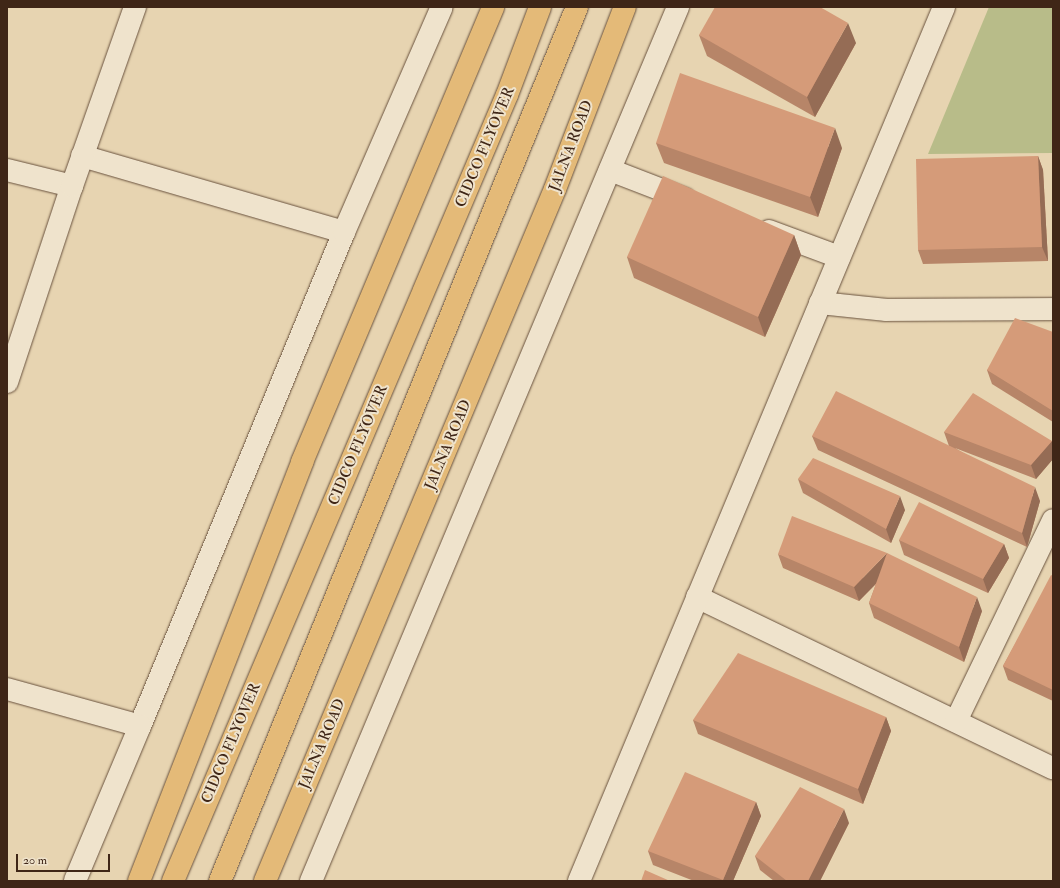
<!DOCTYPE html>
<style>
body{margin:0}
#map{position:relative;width:1060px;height:888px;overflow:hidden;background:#e7d4b1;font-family:"IM FELL Double Pica",serif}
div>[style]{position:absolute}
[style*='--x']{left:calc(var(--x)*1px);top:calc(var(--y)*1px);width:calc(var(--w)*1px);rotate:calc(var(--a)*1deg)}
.green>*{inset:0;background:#b8bc89}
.roads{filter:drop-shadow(0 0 1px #69523e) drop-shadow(0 0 1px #69523e)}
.street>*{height:22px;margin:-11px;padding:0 11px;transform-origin:11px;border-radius:11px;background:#efe3cc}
.secondary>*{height:22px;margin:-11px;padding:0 11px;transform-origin:11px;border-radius:11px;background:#efe3cc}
.primary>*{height:22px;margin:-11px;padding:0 11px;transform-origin:11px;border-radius:11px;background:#e4ba78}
.highway>*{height:22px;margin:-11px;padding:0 11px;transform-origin:11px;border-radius:11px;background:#e4ba78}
.wall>*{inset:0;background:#b78568}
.shaded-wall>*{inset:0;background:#956c55}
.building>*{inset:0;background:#d59b79}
span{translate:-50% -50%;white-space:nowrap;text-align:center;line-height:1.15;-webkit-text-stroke:4px #efe3cc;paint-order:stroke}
.street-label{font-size:15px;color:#3f2617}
.frame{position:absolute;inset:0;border:8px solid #3f2617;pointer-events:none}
.scale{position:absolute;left:16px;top:854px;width:94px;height:18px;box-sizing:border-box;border:2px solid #3f2617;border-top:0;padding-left:5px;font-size:12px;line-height:14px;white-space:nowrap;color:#3f2617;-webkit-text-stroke:3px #efe3cc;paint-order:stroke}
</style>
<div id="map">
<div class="green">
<i style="clip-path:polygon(989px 7px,1053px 7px,1053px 153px,928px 154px)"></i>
</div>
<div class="roads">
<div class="street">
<i style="--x:82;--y:156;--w:273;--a:16.2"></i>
<i style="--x:7;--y:170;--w:67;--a:13.8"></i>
<i style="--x:610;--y:170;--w:80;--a:21.1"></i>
<i style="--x:769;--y:231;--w:75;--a:20.4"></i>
<i style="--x:820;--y:303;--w:67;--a:6"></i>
<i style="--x:887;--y:310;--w:166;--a:-0.3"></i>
<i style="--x:7;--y:382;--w:206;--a:-71.7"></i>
<i style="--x:72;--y:186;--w:190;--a:-70.6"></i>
<i style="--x:697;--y:597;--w:395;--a:25.7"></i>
<i style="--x:956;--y:721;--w:223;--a:-64.2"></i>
<i style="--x:140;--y:726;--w:534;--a:-67.56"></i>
<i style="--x:344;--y:232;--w:245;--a:-66.5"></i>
<i style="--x:311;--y:881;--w:948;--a:-67.22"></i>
<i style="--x:579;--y:881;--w:947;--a:-67.33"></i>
</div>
<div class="secondary">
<i style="--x:7;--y:689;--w:138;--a:15.5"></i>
<i style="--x:140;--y:726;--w:168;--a:112.8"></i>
</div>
<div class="primary">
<i style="--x:139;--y:881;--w:450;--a:-68.7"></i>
<i style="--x:302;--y:462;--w:493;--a:-67.2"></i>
<i style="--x:265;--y:881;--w:750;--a:-67.26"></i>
<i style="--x:555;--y:189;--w:195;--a:-69"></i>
</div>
<div class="highway">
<i style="--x:173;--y:881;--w:854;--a:-66.98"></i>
<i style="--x:507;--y:95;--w:94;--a:-69.4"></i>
<i style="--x:220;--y:881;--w:944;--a:-67.78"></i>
</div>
</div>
<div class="wall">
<i style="clip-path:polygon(699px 35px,856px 43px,815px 117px,707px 56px)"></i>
<i style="clip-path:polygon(656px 143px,842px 148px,818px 217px,664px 163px)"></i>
<i style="clip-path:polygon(1038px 156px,1043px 170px,1048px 261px,923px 264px,918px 250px)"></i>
<i style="clip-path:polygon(794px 235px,801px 255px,765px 337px,634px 278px,627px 257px)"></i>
<i style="clip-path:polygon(1053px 332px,1053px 422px,992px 384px,987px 370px)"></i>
<i style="clip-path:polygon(944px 432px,1052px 441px,1053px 444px,1053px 459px,1036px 479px,955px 448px,1040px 501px,1027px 547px,818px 450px,812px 436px,949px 446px)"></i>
<i style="clip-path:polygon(798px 479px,905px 510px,891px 543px,803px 493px)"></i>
<i style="clip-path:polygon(899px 540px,1004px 544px,1009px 558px,988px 593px,904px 555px)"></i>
<i style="clip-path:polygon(778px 554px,982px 611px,964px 662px,874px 618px,869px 603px,876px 584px,859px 601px,783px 568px)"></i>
<i style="clip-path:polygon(1053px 576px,1053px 701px,1008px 680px,1003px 666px)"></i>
<i style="clip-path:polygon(886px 717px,891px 731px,863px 804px,698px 734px,693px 720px)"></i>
<i style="clip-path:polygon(756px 802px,761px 816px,733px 881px,694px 881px,653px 865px,648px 851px)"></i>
<i style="clip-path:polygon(849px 823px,820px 881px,774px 881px,760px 870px,755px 856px)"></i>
</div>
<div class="shaded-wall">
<i style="clip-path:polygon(848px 23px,856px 43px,815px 117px,807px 97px)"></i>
<i style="clip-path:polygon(835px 128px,842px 148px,818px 217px,810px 197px)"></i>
<i style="clip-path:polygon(1038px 156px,1043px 170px,1048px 261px,1042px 247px)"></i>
<i style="clip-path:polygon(794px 235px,801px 255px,765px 337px,758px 317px)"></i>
<i style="clip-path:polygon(1052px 441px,1053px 444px,1053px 459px,1036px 479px,1031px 465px)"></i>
<i style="clip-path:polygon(1035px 487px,1040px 501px,1027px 547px,1022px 533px)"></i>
<i style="clip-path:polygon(900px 496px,905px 510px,891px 543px,886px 529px)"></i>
<i style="clip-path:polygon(1004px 544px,1009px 558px,988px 593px,983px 579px)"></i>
<i style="clip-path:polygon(887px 553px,892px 567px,859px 601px,854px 587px)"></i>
<i style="clip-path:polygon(977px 597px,982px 611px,964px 662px,959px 647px)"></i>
<i style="clip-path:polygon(886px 717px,891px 731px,863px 804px,858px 789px)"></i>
<i style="clip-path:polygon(756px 802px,761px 816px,733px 881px,723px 881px,723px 880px)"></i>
<i style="clip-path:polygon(844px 809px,849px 823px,820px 881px,808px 881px)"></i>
</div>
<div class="building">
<i style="clip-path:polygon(715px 7px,820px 7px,848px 23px,807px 97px,699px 35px)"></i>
<i style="clip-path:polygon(680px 73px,835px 128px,810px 197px,656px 143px)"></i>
<i style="clip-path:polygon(1038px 156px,1042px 247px,918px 250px,916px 159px)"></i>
<i style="clip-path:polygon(663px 176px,794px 235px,758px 317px,627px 257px)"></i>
<i style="clip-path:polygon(1015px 318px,1053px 332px,1053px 411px,987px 370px)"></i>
<i style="clip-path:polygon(836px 391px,1035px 487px,1022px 533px,812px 436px)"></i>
<i style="clip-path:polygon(973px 393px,1052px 441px,1031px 465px,944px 432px)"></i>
<i style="clip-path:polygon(813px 458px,900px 496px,886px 529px,798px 479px)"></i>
<i style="clip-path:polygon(919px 502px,1004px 544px,983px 579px,899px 540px)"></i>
<i style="clip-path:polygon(792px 516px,887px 553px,854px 587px,778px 554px)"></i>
<i style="clip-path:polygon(887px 553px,977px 597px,959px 647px,869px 603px)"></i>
<i style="clip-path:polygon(1051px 575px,1053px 576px,1053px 690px,1003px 666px)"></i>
<i style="clip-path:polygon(738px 653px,886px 717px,858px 789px,693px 720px)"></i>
<i style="clip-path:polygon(685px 772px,756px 802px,723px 880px,648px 851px)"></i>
<i style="clip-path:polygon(800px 787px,844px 809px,808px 881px,787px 881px,755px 856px)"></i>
<i style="clip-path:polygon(645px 870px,670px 881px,641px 881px)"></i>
</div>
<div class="street-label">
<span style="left:571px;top:146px;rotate:-69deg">JALNA ROAD</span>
<span style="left:485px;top:147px;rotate:-67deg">CIDCO FLYOVER</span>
<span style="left:358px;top:445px;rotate:-67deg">CIDCO FLYOVER</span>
<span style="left:448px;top:445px;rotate:-67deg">JALNA ROAD</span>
<span style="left:231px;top:743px;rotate:-67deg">CIDCO FLYOVER</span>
<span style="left:322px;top:744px;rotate:-67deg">JALNA ROAD</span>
</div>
<div class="frame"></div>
<div class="scale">20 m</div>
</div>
